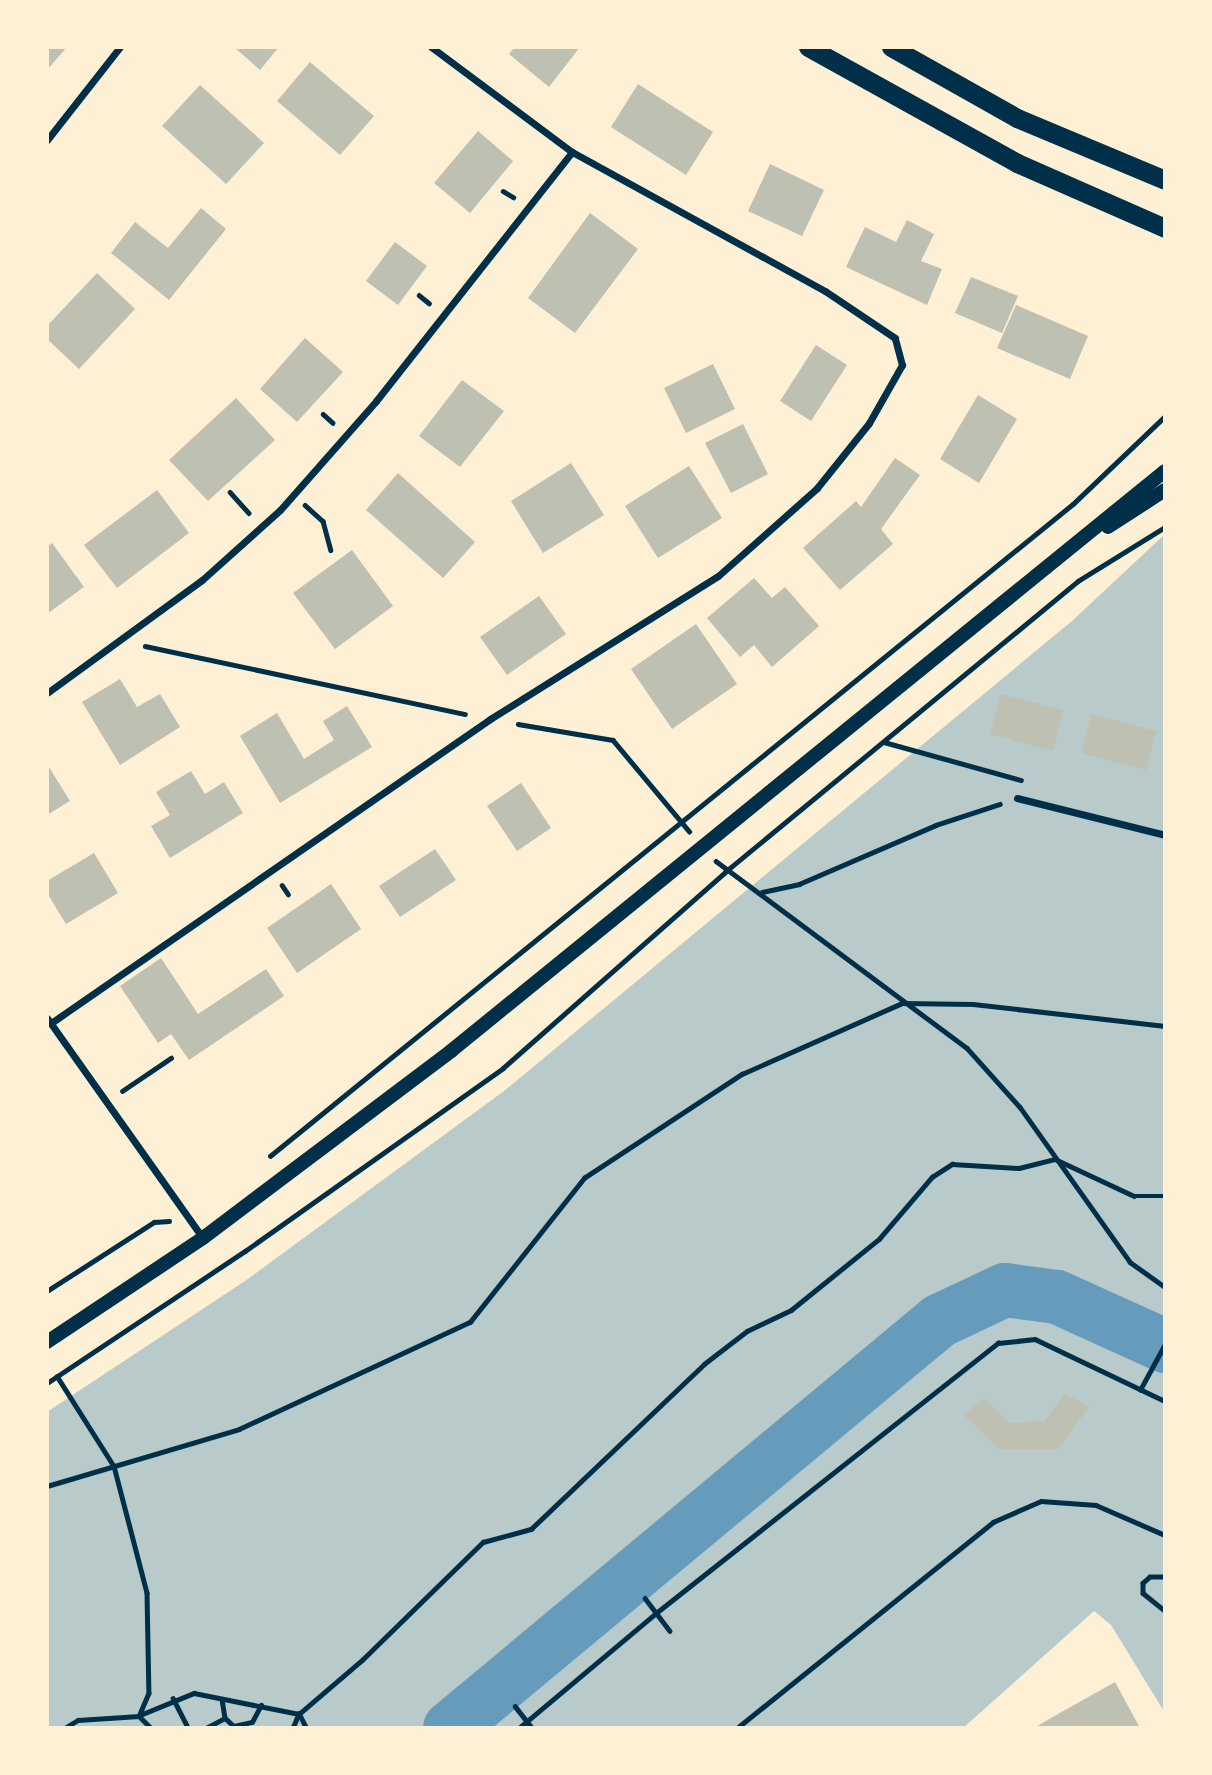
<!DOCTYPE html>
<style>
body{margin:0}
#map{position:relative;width:1212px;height:1775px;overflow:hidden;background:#fdf0d5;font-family:Montserrat,sans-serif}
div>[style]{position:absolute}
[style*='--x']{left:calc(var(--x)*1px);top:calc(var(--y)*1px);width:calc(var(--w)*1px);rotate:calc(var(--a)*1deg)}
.green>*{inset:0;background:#b9caca}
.river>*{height:54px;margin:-27px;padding:0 27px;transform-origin:27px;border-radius:27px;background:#669bbc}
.building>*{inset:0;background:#bec0b2}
.path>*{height:4.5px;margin:-2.25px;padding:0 2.25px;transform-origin:2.25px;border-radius:2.25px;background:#003049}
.minor>*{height:7px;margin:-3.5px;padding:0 3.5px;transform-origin:3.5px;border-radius:3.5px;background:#003049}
.secondary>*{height:14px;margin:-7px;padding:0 7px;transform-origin:7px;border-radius:7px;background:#003049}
.trunk>*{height:19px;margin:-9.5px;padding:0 9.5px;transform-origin:9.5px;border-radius:9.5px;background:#003049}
span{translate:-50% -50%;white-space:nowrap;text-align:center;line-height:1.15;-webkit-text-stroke:7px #fdf0d5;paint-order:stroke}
.frame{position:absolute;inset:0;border:49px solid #fdf0d5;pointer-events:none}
</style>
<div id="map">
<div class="green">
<i style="clip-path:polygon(1165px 534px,1165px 1713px,1111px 1625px,1094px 1611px,963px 1728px,47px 1728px,47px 1412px,245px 1281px,504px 1091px,1072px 621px)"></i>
</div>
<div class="river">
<i style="--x:450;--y:1728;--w:636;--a:-39.77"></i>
<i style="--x:939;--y:1321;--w:73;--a:-25.2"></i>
<i style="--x:1005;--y:1290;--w:52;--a:7.7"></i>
<i style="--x:1057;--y:1297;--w:119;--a:24.4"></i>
</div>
<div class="building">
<i style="clip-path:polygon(47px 47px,67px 47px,47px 70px)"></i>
<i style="clip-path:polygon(234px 47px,279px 47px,260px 70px)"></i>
<i style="clip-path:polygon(515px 47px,580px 47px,549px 87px,509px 54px)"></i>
<i style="clip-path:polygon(310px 62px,374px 116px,340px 155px,277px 101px)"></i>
<i style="clip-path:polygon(638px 84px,713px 132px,686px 175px,611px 127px)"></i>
<i style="clip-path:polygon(200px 85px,264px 143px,226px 184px,162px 126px)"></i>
<i style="clip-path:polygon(478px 131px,513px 161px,470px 213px,434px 183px)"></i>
<i style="clip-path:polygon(770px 164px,824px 190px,802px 236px,748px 211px)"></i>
<i style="clip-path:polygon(201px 208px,226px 229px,169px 300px,111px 253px,135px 222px,168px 248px)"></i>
<i style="clip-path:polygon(590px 213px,638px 249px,575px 333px,528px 298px)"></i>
<i style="clip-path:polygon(907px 220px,934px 234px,921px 261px,942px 269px,927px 305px,846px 267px,865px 227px,896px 242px)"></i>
<i style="clip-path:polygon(395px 242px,427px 266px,398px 305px,366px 281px)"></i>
<i style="clip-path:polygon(97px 273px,135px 309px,79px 369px,47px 339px,47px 326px)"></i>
<i style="clip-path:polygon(971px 277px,1018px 296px,1002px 333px,955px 313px)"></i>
<i style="clip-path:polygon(1016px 305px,1088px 336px,1070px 379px,997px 348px)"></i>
<i style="clip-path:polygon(305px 338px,343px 372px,297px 422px,260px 389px)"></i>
<i style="clip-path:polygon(816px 345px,847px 365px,811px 421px,780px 401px)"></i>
<i style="clip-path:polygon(713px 364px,735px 409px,686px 433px,664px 388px)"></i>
<i style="clip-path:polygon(462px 380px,504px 411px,460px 467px,419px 436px)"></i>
<i style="clip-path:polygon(978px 395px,1017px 419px,979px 483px,940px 459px)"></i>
<i style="clip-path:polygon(236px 398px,275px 440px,208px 501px,169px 460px)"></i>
<i style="clip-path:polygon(743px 424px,768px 474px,731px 493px,705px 443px)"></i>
<i style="clip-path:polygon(895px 458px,920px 475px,881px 529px,893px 544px,840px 590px,803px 548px,856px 501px,861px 507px)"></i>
<i style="clip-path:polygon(571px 463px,604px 515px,543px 553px,511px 501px)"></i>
<i style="clip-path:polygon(689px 466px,722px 518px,658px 558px,625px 506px)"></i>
<i style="clip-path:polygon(398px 473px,475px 542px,443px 578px,366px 510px)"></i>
<i style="clip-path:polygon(157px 490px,189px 533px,117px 588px,84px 545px)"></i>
<i style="clip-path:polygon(52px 543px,84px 587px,47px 614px,47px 547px)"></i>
<i style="clip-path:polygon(352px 550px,393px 606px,335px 649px,293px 593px)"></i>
<i style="clip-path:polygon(754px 578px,772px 598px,785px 587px,819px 626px,772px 667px,754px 645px,740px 657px,707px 618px)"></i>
<i style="clip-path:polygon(539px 596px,566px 634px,507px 675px,480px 637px)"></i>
<i style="clip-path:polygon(696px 624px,737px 684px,672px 729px,631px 669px)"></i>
<i style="clip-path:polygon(120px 679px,137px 707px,160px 694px,180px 727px,120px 765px,82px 702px)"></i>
<i style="clip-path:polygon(1001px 694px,1063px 710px,1053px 751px,990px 734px)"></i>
<i style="clip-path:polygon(347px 706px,372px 747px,280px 803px,240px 736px,277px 713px,304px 759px,334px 740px,323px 721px)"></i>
<i style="clip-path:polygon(1091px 714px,1156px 731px,1146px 770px,1081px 753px)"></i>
<i style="clip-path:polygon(47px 764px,70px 801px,47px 815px)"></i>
<i style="clip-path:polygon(191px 771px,205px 794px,224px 782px,243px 813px,170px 858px,151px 826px,170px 815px,156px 792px)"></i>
<i style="clip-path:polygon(521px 783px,551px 828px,517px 851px,487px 806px)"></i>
<i style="clip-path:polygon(435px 849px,456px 880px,400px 917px,379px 886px)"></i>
<i style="clip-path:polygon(94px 853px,118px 893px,66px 924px,47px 893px,47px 881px)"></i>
<i style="clip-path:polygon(331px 884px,361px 929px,297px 973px,267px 928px)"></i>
<i style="clip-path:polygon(161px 958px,198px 1014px,266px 969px,284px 996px,189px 1060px,171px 1034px,158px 1043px,120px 986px)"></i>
<i style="clip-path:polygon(1064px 1394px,1090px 1406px,1058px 1449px,999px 1449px,964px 1415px,984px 1398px,1009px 1423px,1045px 1421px)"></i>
<i style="clip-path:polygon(1115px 1682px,1140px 1728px,1034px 1728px,1058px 1714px)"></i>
</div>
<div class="path">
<i style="--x:503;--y:191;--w:12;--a:31"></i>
<i style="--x:419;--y:295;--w:13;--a:39"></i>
<i style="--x:323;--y:414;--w:13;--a:42"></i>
<i style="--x:230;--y:492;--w:28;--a:48"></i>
<i style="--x:305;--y:505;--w:24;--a:42"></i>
<i style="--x:323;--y:521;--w:30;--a:75"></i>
<i style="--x:145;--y:646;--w:327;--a:12"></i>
<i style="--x:518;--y:724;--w:96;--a:9.6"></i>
<i style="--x:613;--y:740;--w:119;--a:50.1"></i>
<i style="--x:884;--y:742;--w:142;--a:15.5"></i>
<i style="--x:716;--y:861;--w:313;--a:36.7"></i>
<i style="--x:967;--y:1048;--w:79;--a:48.1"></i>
<i style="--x:1020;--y:1107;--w:190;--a:54.6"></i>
<i style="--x:1130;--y:1262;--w:43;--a:35.5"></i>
<i style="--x:282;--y:885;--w:11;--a:56"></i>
<i style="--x:762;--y:892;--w:38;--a:-12"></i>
<i style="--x:799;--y:884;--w:149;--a:-23.3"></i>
<i style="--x:936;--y:825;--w:67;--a:-18.2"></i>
<i style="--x:122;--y:1091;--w:59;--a:-34"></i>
<i style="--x:270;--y:1156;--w:1034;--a:-39.08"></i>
<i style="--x:1073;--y:504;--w:127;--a:-43.7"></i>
<i style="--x:47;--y:1291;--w:127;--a:-32.8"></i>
<i style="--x:154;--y:1222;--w:15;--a:-4"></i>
<i style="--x:57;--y:1376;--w:107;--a:57.7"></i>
<i style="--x:114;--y:1466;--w:131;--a:75.4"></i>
<i style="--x:147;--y:1593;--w:100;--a:88.9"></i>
<i style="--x:149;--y:1693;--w:25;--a:113"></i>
<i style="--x:47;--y:1383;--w:238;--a:-33.7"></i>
<i style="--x:245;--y:1251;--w:316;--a:-35.3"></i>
<i style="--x:503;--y:1068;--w:296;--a:-41.4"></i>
<i style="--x:725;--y:872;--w:457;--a:-39.5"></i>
<i style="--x:1078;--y:581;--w:102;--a:-31.8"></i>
<i style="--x:1140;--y:1390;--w:52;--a:-61.5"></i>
<i style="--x:47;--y:1486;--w:200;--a:-16.5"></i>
<i style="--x:239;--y:1429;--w:255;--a:-24.9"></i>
<i style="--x:470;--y:1322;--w:184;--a:-51.6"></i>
<i style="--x:584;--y:1178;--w:189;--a:-33.4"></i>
<i style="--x:742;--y:1074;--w:175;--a:-23.9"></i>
<i style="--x:902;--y:1003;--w:71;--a:0.8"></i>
<i style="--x:973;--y:1004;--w:193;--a:6.5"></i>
<i style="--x:1165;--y:1577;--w:15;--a:180"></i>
<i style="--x:1150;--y:1577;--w:9;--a:139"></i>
<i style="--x:1143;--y:1583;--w:10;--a:90"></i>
<i style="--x:1143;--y:1593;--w:28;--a:39"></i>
<i style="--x:645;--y:1598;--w:41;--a:52.9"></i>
<i style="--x:173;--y:1698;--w:34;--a:63"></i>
<i style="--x:222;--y:1699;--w:19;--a:81"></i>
<i style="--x:225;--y:1718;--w:12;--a:42"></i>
<i style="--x:234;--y:1726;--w:18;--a:-13"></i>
<i style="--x:252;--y:1722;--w:19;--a:-62"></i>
<i style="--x:515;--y:1706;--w:28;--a:52"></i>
<i style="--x:140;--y:1715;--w:58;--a:-22.2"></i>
<i style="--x:194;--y:1693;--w:107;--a:11.3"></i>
<i style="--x:299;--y:1714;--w:15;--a:113"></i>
<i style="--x:65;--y:1728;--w:15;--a:-32"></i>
<i style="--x:78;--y:1720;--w:61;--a:-3.8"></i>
<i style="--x:139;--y:1716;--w:17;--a:45"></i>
<i style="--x:206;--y:1728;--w:21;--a:-28"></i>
<i style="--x:306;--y:1728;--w:16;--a:-117"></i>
<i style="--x:299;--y:1714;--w:83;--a:-40.6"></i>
<i style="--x:362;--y:1660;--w:169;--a:-44.3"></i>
<i style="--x:483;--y:1542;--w:50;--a:-15.2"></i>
<i style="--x:531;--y:1529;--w:239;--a:-43.6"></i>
<i style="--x:704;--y:1364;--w:54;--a:-37.5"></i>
<i style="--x:747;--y:1331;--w:49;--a:-25.5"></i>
<i style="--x:791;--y:1310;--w:113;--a:-38.9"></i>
<i style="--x:879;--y:1239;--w:82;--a:-49.5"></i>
<i style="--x:932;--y:1177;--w:24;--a:-33"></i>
<i style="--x:952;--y:1164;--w:67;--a:3.4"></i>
<i style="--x:1019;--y:1168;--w:37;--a:-14"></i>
<i style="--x:1055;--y:1159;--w:87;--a:25.1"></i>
<i style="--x:1134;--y:1196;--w:31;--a:0"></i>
<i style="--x:519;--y:1728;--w:179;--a:-40"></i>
<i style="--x:656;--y:1613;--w:436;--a:-38.3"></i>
<i style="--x:998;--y:1343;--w:37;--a:-6"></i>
<i style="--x:1035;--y:1339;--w:144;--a:25.5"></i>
<i style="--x:737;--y:1728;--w:329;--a:-38.8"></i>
<i style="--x:993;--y:1522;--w:52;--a:-23.6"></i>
<i style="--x:1041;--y:1501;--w:55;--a:4.2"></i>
<i style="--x:1096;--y:1505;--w:75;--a:23.5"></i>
</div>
<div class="minor">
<i style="--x:47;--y:140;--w:118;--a:-51.9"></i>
<i style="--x:47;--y:693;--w:192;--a:-36.1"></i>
<i style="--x:202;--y:580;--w:105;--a:-41.9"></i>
<i style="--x:280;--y:510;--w:145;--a:-48.6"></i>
<i style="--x:376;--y:401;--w:317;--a:-51.8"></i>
<i style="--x:1017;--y:798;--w:153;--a:14"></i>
<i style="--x:47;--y:1018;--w:270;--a:54.7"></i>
<i style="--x:51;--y:1023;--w:534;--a:-34.7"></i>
<i style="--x:490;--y:719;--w:269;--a:-32.1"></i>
<i style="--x:718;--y:576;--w:132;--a:-41.6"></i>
<i style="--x:817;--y:488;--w:83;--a:-51.3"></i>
<i style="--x:869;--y:423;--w:67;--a:-60.4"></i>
<i style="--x:902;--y:365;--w:28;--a:-105"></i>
<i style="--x:895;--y:338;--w:84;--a:-146.1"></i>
<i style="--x:825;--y:291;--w:289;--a:-151.2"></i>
<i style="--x:572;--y:152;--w:176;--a:-143.3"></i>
</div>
<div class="secondary">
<i style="--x:1108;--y:527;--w:68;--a:-33"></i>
<i style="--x:47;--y:1342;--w:187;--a:-33.7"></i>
<i style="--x:203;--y:1238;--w:311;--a:-37"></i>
<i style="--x:451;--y:1051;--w:920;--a:-39.09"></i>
</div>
<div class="trunk">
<i style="--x:808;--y:47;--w:239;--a:29"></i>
<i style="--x:1017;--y:163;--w:162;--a:23.7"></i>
<i style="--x:891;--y:47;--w:145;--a:29.4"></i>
<i style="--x:1017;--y:118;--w:160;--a:22.7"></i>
</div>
<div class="frame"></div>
</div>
